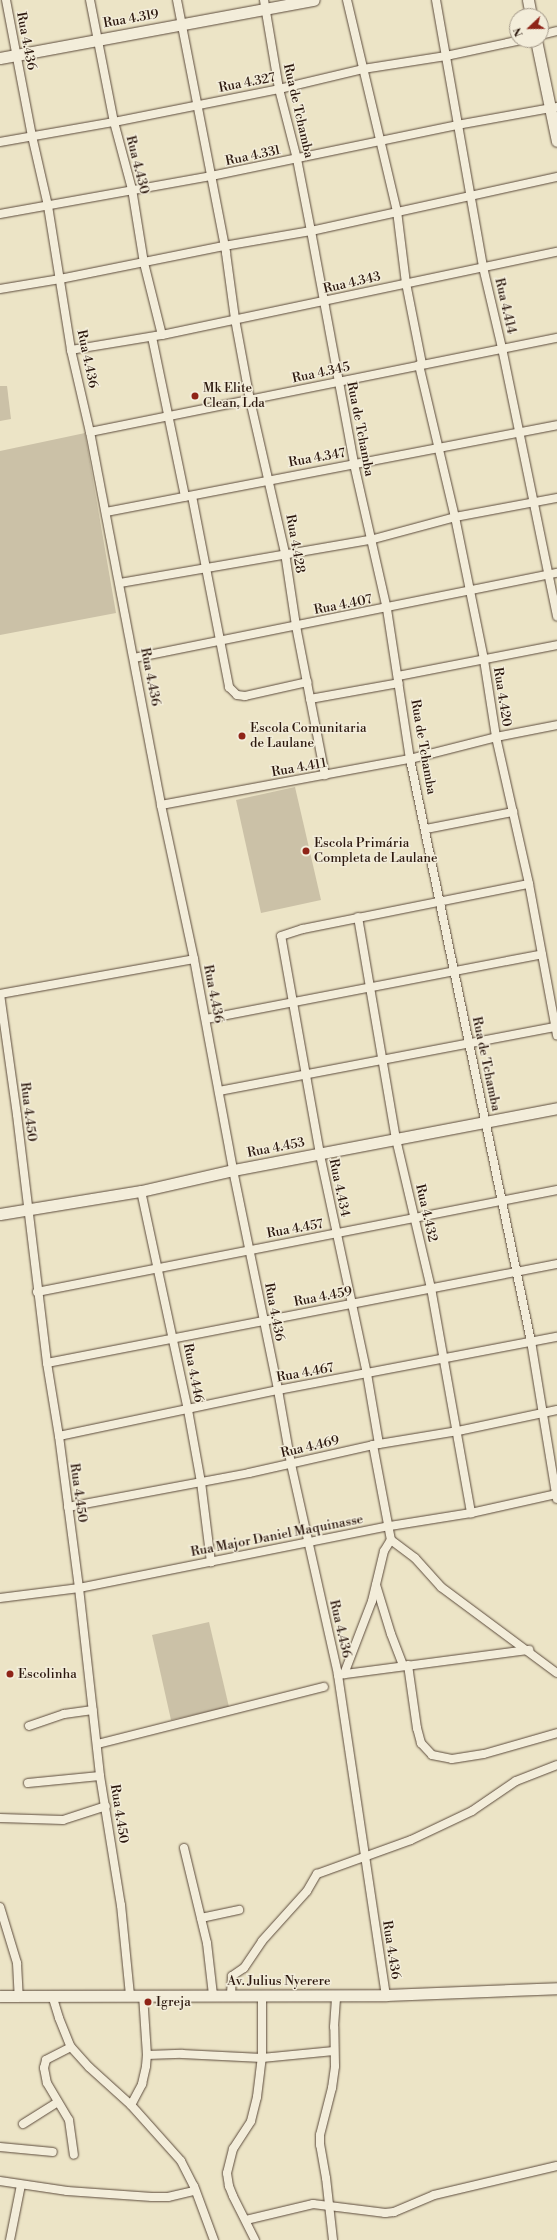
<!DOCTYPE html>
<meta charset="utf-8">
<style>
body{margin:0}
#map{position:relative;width:557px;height:2240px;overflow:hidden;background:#ece4c6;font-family:"Libre Bodoni",serif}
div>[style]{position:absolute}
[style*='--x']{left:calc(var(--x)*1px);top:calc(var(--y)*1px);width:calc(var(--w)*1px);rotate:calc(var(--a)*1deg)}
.green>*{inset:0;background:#cbc1a7}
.roads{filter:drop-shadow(0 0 1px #5c4b3c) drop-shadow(0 0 1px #5c4b3c)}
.street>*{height:8px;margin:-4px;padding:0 4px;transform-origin:4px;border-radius:4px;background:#f3edda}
.secondary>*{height:11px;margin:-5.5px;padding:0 5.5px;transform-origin:5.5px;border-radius:5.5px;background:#f3edda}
.dots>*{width:11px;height:11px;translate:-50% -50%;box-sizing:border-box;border:2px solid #f3edda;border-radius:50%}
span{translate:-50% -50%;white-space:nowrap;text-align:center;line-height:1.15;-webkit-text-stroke:3px #f3edda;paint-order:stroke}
.street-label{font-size:13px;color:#2c180e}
.poi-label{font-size:13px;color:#2c180e}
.left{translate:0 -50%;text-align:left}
.north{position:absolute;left:509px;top:8px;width:40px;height:40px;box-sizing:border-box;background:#f3edda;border:1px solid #a39888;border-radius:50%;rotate:248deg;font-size:11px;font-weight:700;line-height:16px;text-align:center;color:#2c180e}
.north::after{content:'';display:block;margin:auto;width:14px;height:18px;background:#8f2418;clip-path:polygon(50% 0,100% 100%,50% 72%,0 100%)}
</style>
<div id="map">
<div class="green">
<i style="clip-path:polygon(0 386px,7px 386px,11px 419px,0 421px)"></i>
<i style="clip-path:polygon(85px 433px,116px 613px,0 635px,0 451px)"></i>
<i style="clip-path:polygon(295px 787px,321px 900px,261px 913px,236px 800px)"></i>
<i style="clip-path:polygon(209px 1622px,229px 1707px,171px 1720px,152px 1635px)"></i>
</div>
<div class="roads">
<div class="street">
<i style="--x:6;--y:0;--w:138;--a:79.2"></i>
<i style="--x:32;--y:136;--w:72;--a:77.1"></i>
<i style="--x:48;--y:206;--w:146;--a:80.9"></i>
<i style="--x:71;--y:350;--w:84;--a:77"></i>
<i style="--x:90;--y:432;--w:380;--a:79.2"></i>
<i style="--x:161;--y:805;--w:157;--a:77.9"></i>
<i style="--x:194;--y:959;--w:215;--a:79.5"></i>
<i style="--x:233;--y:1170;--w:225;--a:78.4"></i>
<i style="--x:278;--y:1390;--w:75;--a:80"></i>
<i style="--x:291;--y:1464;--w:216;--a:77.4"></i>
<i style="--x:338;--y:1675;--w:324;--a:81.5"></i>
<i style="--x:90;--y:0;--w:124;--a:78.9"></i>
<i style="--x:114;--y:122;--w:69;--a:75"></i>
<i style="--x:132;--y:189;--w:75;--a:80.8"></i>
<i style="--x:144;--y:263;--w:74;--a:76"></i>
<i style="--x:177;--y:0;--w:258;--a:79"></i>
<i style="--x:226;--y:253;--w:67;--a:82.2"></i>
<i style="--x:235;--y:319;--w:82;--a:79.5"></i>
<i style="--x:250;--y:400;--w:157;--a:77.1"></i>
<i style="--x:285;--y:553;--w:74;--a:81.4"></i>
<i style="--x:296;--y:626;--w:152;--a:79"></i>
<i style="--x:264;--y:0;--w:90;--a:80.4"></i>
<i style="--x:279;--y:89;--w:72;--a:75.6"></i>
<i style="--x:297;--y:159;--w:73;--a:79"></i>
<i style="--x:311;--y:231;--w:237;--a:79.5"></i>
<i style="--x:354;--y:464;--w:149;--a:77.2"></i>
<i style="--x:387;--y:609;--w:152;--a:81.3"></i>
<i style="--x:410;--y:759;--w:594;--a:78.26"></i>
<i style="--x:531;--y:1341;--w:160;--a:80.7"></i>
<i style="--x:347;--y:0;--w:217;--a:76.7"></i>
<i style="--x:397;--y:211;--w:73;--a:82.9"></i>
<i style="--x:406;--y:283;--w:83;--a:78.8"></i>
<i style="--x:436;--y:0;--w:271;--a:80"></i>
<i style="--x:483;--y:267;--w:83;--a:76.8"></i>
<i style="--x:502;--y:348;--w:274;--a:78.4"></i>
<i style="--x:541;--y:35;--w:16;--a:-14"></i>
<i style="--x:0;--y:142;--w:116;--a:-10"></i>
<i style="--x:114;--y:122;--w:168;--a:-11.3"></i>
<i style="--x:279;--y:89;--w:86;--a:-13.4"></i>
<i style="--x:363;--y:69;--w:84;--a:-8.9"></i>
<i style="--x:446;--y:56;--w:77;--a:-12"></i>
<i style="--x:0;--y:214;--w:214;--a:-10.2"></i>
<i style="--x:211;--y:176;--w:251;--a:-11.7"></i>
<i style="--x:457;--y:125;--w:102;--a:-10.2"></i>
<i style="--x:0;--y:289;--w:61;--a:-9.5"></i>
<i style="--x:60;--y:279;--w:167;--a:-11.4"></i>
<i style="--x:224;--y:246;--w:88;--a:-9.8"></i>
<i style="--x:311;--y:231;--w:252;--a:-12.4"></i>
<i style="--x:152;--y:337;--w:163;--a:78.3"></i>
<i style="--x:71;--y:350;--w:92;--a:-9.4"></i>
<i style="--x:162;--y:335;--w:404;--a:-11.9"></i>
<i style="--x:419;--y:365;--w:156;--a:76.7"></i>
<i style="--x:455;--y:517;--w:146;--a:78.5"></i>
<i style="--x:484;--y:660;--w:78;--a:81.1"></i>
<i style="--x:496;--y:737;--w:151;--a:77.3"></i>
<i style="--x:529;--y:884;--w:154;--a:79.5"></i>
<i style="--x:90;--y:432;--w:476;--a:-11.4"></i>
<i style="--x:192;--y:496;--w:195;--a:79"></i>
<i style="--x:229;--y:687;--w:11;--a:45"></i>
<i style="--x:237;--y:695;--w:8;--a:7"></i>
<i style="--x:245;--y:696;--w:64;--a:-12.7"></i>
<i style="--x:106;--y:512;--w:459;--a:-10.9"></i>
<i style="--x:120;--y:583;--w:254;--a:-9.8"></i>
<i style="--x:370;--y:540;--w:88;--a:-15.1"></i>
<i style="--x:455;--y:517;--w:104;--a:-10.6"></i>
<i style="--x:134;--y:658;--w:431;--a:-11.4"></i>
<i style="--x:398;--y:676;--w:162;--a:-11"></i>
<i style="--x:310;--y:699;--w:90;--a:-10.2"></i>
<i style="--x:161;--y:805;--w:253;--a:-10.5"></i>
<i style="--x:410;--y:759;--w:89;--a:-14.3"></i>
<i style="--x:496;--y:737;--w:62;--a:-11.1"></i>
<i style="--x:426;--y:829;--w:89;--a:-11.1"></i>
<i style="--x:358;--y:917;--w:225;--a:80.3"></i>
<i style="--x:396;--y:1139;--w:153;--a:76.8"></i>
<i style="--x:431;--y:1288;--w:229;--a:79.9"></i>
<i style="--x:0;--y:994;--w:122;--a:82"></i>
<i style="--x:17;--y:1115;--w:250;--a:83.1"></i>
<i style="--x:47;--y:1363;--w:74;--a:80.7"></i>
<i style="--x:59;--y:1436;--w:153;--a:82.5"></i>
<i style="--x:79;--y:1588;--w:189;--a:83.6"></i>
<i style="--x:100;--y:1776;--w:131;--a:80.8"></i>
<i style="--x:121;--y:1905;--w:90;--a:84.3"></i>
<i style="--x:0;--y:994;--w:197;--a:-10.2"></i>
<i style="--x:206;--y:1019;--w:342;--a:-10.9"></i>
<i style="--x:219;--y:1091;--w:343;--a:-10.8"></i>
<i style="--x:141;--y:1191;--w:224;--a:77.9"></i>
<i style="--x:188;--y:1410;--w:73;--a:79.8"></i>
<i style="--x:201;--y:1482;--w:81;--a:82.9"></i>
<i style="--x:37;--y:1292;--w:530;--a:-11.1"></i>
<i style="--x:47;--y:1363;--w:520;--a:-10.99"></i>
<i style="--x:59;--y:1436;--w:224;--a:-11.9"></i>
<i style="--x:278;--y:1390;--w:284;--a:-10.8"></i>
<i style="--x:379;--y:1444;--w:71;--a:-99.7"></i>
<i style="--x:367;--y:1374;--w:225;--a:-102.1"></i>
<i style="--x:320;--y:1154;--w:221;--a:-100.1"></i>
<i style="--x:281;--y:936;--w:23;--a:-18"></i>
<i style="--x:303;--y:929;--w:230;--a:-11.3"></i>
<i style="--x:373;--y:1445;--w:97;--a:79.3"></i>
<i style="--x:391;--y:1540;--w:30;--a:37"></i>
<i style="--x:415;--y:1558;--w:39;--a:48"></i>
<i style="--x:441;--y:1587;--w:144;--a:36.6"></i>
<i style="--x:68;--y:1507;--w:184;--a:-10.6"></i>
<i style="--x:249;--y:1473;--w:127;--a:-12.7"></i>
<i style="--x:373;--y:1445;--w:86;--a:-9.4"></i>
<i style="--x:458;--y:1431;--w:101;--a:-12"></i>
<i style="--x:376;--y:1585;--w:51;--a:73"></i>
<i style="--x:391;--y:1634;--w:33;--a:69"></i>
<i style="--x:0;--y:1598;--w:80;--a:-7.2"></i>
<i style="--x:79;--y:1588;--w:317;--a:-11.3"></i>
<i style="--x:390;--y:1526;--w:82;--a:-9.1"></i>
<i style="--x:471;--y:1513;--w:88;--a:-12.5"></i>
<i style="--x:408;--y:1665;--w:64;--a:81.9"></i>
<i style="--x:417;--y:1728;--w:16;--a:75"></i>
<i style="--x:421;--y:1743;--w:16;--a:47"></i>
<i style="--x:432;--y:1755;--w:20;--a:11"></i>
<i style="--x:452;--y:1759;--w:32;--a:-9"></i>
<i style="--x:484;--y:1754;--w:76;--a:-16"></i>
<i style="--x:344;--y:1674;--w:78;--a:-69"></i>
<i style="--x:372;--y:1601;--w:51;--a:-76.5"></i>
<i style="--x:384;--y:1551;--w:13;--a:-58"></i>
<i style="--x:338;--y:1675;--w:193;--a:-7.5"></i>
<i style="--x:29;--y:1726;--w:37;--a:-19"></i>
<i style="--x:64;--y:1714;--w:29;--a:-8"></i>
<i style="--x:98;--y:1744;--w:233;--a:-14.2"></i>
<i style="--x:28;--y:1783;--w:72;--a:-5.6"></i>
<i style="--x:0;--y:1818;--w:63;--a:1.8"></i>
<i style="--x:63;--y:1820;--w:45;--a:-18"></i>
<i style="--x:184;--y:1848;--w:98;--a:76.4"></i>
<i style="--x:207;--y:1943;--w:52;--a:83.4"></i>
<i style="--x:0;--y:1907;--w:59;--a:73.1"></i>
<i style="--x:17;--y:1963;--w:33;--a:87"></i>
<i style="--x:201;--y:1918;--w:39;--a:-12"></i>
<i style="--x:52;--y:1995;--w:24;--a:73"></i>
<i style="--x:59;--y:2018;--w:31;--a:68"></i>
<i style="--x:71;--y:2047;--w:27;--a:48"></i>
<i style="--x:89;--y:2067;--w:57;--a:42.1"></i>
<i style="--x:131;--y:2105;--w:75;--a:48.2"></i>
<i style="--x:181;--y:2161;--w:28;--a:63"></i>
<i style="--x:194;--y:2186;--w:58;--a:69.7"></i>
<i style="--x:231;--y:1995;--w:19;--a:-87"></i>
<i style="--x:232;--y:1976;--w:14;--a:-34"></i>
<i style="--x:244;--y:1968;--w:32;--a:-56"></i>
<i style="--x:262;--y:1941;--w:67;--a:-48"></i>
<i style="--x:307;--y:1891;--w:20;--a:-60"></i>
<i style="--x:317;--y:1874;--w:100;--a:-19.9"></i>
<i style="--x:411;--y:1840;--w:68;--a:-25.4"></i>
<i style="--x:472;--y:1811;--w:53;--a:-34.3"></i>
<i style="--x:516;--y:1781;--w:44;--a:-21.3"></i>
<i style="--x:71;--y:2047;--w:28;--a:153"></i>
<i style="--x:46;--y:2060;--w:8;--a:104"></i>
<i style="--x:44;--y:2068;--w:15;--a:79"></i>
<i style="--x:47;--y:2083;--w:43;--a:59.3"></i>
<i style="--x:69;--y:2120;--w:35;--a:82"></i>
<i style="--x:147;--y:2055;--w:35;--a:-2"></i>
<i style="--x:182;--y:2054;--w:80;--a:2.9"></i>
<i style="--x:262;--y:2058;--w:72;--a:-5.6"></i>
<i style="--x:131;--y:2105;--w:24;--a:-62"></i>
<i style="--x:142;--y:2084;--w:18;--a:-77"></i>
<i style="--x:146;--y:2066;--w:11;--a:-85"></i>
<i style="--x:147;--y:2055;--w:60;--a:-93.8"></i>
<i style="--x:23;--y:2124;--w:41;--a:-32.2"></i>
<i style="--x:0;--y:2147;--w:53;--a:5.4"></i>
<i style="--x:0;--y:2181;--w:68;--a:8.5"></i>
<i style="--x:67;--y:2191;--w:85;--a:4"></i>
<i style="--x:152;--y:2197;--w:16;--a:0"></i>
<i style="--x:168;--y:2197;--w:28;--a:-13"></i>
<i style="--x:246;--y:2220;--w:69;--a:-13.4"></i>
<i style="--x:313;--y:2204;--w:73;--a:7.1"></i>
<i style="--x:385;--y:2213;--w:9;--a:-6"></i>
<i style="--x:394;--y:2212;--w:43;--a:-23"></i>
<i style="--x:434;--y:2195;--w:126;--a:-13.3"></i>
<i style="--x:10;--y:2240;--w:56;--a:-78.7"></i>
<i style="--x:255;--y:2240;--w:49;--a:-116.6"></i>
<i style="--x:233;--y:2196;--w:11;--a:-112"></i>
<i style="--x:229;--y:2186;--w:13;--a:-99"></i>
<i style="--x:227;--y:2173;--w:25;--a:-76"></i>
<i style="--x:233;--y:2149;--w:33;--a:-57"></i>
<i style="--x:251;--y:2121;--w:25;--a:-76"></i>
<i style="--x:257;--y:2097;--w:39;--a:-83"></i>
<i style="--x:262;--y:2058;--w:63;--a:-90"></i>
<i style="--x:333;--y:2240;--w:62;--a:-96.4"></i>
<i style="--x:326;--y:2178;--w:34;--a:-100"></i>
<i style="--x:320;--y:2145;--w:10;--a:-90"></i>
<i style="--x:320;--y:2135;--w:49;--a:-75.7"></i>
<i style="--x:332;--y:2088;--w:22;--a:-82"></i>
<i style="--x:335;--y:2066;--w:39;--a:-91"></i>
<i style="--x:334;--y:2027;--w:32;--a:-86"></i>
</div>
<div class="secondary">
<i style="--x:528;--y:0;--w:16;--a:79"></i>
<i style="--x:536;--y:40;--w:103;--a:78.3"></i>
<i style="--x:0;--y:58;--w:319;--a:-10.5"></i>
<i style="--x:0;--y:1214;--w:143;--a:-9.3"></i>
<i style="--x:141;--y:1191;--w:94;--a:-12.9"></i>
<i style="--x:233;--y:1170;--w:330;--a:-10.8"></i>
<i style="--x:0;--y:1996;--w:386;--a:-0.1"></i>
<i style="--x:386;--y:1995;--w:171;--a:-2.3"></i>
</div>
</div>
<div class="dots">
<i style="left:195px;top:396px;background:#8f2418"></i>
<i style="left:242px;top:736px;background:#8f2418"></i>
<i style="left:306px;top:851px;background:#8f2418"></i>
<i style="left:10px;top:1674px;background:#8f2418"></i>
<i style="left:148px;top:2002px;background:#8f2418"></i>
</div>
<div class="street-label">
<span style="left:131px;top:19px;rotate:-10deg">Rua 4.319</span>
<span style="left:26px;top:41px;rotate:79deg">Rua 4.436</span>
<span style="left:247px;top:83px;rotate:-11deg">Rua 4.327</span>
<span style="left:298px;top:111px;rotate:77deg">Rua de Tchamba</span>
<span style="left:253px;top:156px;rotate:-12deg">Rua 4.331</span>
<span style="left:137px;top:165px;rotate:76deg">Rua 4.430</span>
<span style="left:352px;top:283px;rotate:-13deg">Rua 4.343</span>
<span style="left:505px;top:306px;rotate:77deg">Rua 4.414</span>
<span style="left:87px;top:359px;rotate:78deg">Rua 4.436</span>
<span style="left:321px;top:373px;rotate:-12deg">Rua 4.345</span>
<span style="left:360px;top:429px;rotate:79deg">Rua de Tchamba</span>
<span style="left:317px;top:458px;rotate:-10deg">Rua 4.347</span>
<span style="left:295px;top:544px;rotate:80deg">Rua 4.428</span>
<span style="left:343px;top:605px;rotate:-11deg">Rua 4.407</span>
<span style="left:150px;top:677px;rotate:79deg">Rua 4.436</span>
<span style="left:502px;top:697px;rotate:81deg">Rua 4.420</span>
<span style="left:423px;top:747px;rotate:80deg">Rua de Tchamba</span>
<span style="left:299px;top:768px;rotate:-10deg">Rua 4.411</span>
<span style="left:213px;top:994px;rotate:79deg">Rua 4.436</span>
<span style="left:486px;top:1064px;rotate:78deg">Rua de Tchamba</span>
<span style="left:28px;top:1112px;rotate:83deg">Rua 4.450</span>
<span style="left:276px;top:1148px;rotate:-11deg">Rua 4.453</span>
<span style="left:339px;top:1188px;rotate:78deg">Rua 4.434</span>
<span style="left:426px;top:1213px;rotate:77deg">Rua 4.432</span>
<span style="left:295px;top:1229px;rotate:-10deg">Rua 4.457</span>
<span style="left:323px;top:1297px;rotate:-11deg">Rua 4.459</span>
<span style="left:274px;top:1312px;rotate:79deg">Rua 4.436</span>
<span style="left:193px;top:1373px;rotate:79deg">Rua 4.446</span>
<span style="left:305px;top:1373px;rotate:-10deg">Rua 4.467</span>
<span style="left:310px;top:1447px;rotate:-13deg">Rua 4.469</span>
<span style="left:78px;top:1493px;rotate:82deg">Rua 4.450</span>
<span style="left:277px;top:1536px;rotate:-11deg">Rua Major Daniel Maquinasse</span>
<span style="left:340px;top:1629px;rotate:77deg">Rua 4.436</span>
<span style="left:119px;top:1814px;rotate:81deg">Rua 4.450</span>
<span style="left:391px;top:1950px;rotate:81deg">Rua 4.436</span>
<span style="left:279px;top:1981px">Av. Julius Nyerere</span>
</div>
<div class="poi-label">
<span class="left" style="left:203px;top:396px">Mk Elite<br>Clean, Lda</span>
<span class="left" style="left:250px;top:736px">Escola Comunitaria<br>de Laulane</span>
<span class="left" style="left:314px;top:851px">Escola Primária<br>Completa de Laulane</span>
<span class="left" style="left:18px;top:1674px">Escolinha</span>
<span class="left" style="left:156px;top:2002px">Igreja</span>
</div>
<div class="north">N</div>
</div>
